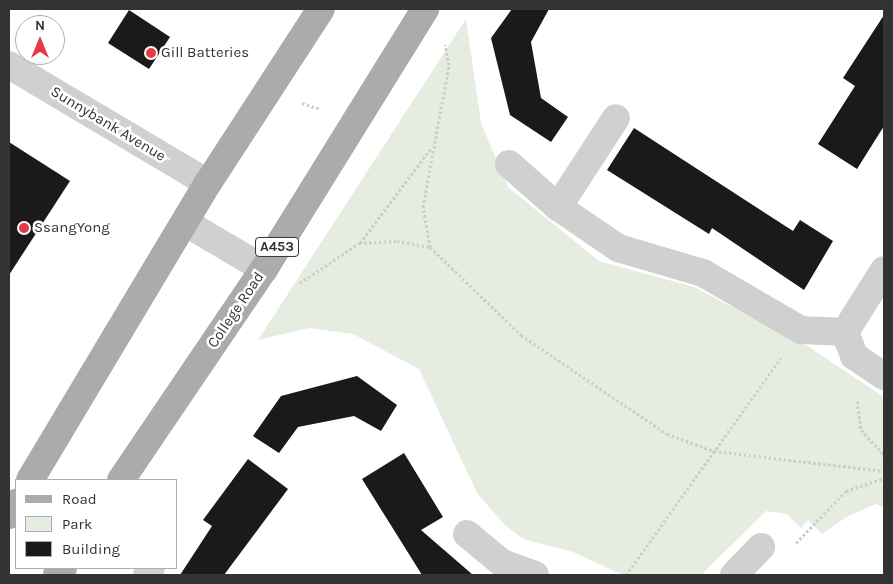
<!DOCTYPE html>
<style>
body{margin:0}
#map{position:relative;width:893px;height:584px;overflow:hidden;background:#fff;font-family:Karla,sans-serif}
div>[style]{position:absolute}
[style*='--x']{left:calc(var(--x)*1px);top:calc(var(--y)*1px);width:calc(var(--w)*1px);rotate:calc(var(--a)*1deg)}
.green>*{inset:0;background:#e6ecdf}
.building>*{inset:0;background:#1a1a1a}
.path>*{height:3px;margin-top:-1.5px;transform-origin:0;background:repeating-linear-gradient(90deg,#cdcdcd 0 2.5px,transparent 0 5px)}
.minor>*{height:28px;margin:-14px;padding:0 14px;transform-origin:14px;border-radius:14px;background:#d0d0d0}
.major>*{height:28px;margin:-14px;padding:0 14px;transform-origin:14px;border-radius:14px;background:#ababab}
.dots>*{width:14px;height:14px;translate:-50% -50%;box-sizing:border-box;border:2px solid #fff;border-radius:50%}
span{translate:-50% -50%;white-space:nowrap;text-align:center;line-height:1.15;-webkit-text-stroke:5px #fff;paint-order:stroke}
.shield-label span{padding:1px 4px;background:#fff;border:1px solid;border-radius:4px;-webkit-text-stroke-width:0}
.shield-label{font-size:14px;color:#333;font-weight:700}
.poi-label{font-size:15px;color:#333}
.left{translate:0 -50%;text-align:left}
.street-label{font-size:15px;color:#333}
.frame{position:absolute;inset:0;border:10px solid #333;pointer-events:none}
.legend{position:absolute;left:15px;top:479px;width:162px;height:90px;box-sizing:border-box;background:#fff;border:1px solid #adadad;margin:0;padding:6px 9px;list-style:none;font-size:15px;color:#333}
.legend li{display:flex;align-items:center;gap:10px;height:25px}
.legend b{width:25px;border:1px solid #adadad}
.north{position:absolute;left:15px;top:15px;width:50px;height:50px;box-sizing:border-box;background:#fff;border:1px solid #adadad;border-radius:50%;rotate:0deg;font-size:14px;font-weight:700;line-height:20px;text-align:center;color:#333}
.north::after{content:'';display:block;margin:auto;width:18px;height:22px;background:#e63946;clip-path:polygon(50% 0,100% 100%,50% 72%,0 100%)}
</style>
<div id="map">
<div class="green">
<i style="clip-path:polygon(466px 19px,481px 123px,508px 187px,599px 261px,694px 287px,809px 347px,884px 397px,884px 508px,876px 504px,848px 516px,822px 534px,808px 520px,801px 528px,787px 514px,766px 511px,701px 575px,623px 575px,573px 552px,523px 539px,504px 524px,477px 493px,419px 369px,353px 334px,309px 328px,258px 340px)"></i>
</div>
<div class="building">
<i style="clip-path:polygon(512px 9px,549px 9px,531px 42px,541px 98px,568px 117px,551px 142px,510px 115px,491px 38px)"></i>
<i style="clip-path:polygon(129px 10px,170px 37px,149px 69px,108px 43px)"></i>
<i style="clip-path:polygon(884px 15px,884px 126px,857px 169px,818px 144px,855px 86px,843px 78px)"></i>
<i style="clip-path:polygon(634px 128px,793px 231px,800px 220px,833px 241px,804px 290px,712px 228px,709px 234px,607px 170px)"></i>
<i style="clip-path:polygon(9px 142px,70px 181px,9px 275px)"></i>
<i style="clip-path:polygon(357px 376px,397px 405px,381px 431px,354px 416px,298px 427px,279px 453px,253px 436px,281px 396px)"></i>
<i style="clip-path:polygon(404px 453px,443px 517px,421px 530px,473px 575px,422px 575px,362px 479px)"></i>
<i style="clip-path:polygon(248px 459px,288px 489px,224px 575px,180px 575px,212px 526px,203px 520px)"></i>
</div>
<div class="path">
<i style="--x:302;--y:103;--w:19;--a:18"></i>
<i style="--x:360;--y:243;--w:119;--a:-53.2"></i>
<i style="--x:430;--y:247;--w:41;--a:-99.9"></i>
<i style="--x:423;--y:207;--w:144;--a:-79.6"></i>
<i style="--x:449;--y:65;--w:21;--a:-101"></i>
<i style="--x:300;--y:283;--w:71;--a:-34.1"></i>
<i style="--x:359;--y:243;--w:38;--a:-3"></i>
<i style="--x:397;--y:241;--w:34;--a:10"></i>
<i style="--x:430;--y:247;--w:127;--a:44"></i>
<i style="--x:521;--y:335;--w:176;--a:34.1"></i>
<i style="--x:667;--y:434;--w:50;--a:19.9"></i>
<i style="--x:714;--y:451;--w:171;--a:6.7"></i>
<i style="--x:857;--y:401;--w:29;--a:82"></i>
<i style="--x:861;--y:430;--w:34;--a:47"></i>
<i style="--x:796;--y:543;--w:72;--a:-46.1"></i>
<i style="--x:846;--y:491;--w:40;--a:-18.9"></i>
<i style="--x:626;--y:575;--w:267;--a:-54.5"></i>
</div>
<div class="minor">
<i style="--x:9;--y:65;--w:231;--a:30.7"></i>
<i style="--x:509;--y:164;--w:65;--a:41.3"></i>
<i style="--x:558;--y:207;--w:73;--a:34.3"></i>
<i style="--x:618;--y:248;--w:89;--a:16.4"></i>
<i style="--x:703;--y:273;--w:113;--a:30.2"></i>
<i style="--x:801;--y:330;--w:44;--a:2.6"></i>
<i style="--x:558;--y:207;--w:106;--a:-56.9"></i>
<i style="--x:186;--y:223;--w:91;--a:30.5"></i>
<i style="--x:845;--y:332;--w:73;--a:-57.8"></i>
<i style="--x:845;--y:332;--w:26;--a:69"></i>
<i style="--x:854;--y:356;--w:36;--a:34"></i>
<i style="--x:467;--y:534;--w:45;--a:39.6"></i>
<i style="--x:502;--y:563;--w:35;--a:20"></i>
<i style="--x:147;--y:575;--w:8;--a:-60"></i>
<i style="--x:734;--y:575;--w:39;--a:-46"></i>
</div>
<div class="major">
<i style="--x:30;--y:480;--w:346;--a:-59.1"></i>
<i style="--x:208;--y:183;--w:207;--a:-57"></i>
<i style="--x:121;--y:480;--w:255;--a:-55.9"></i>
<i style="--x:264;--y:269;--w:306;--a:-58.2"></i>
<i style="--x:9;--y:515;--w:14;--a:-60"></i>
<i style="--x:57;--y:575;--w:9;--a:-49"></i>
</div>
<div class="dots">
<i style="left:151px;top:53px;background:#e63946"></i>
<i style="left:24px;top:228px;background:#e63946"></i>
</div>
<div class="shield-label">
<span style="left:277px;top:247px">A453</span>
</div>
<div class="poi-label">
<span class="left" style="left:161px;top:53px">Gill Batteries</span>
<span class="left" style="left:34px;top:228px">SsangYong</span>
</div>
<div class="street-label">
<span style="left:108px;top:124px;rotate:31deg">Sunnybank Avenue</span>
<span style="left:236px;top:310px;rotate:-56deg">College Road</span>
</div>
<div class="frame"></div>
<ul class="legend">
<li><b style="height:6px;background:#ababab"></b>Road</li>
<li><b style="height:14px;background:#e6ecdf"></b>Park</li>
<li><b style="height:14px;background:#1a1a1a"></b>Building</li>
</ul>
<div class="north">N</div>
</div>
